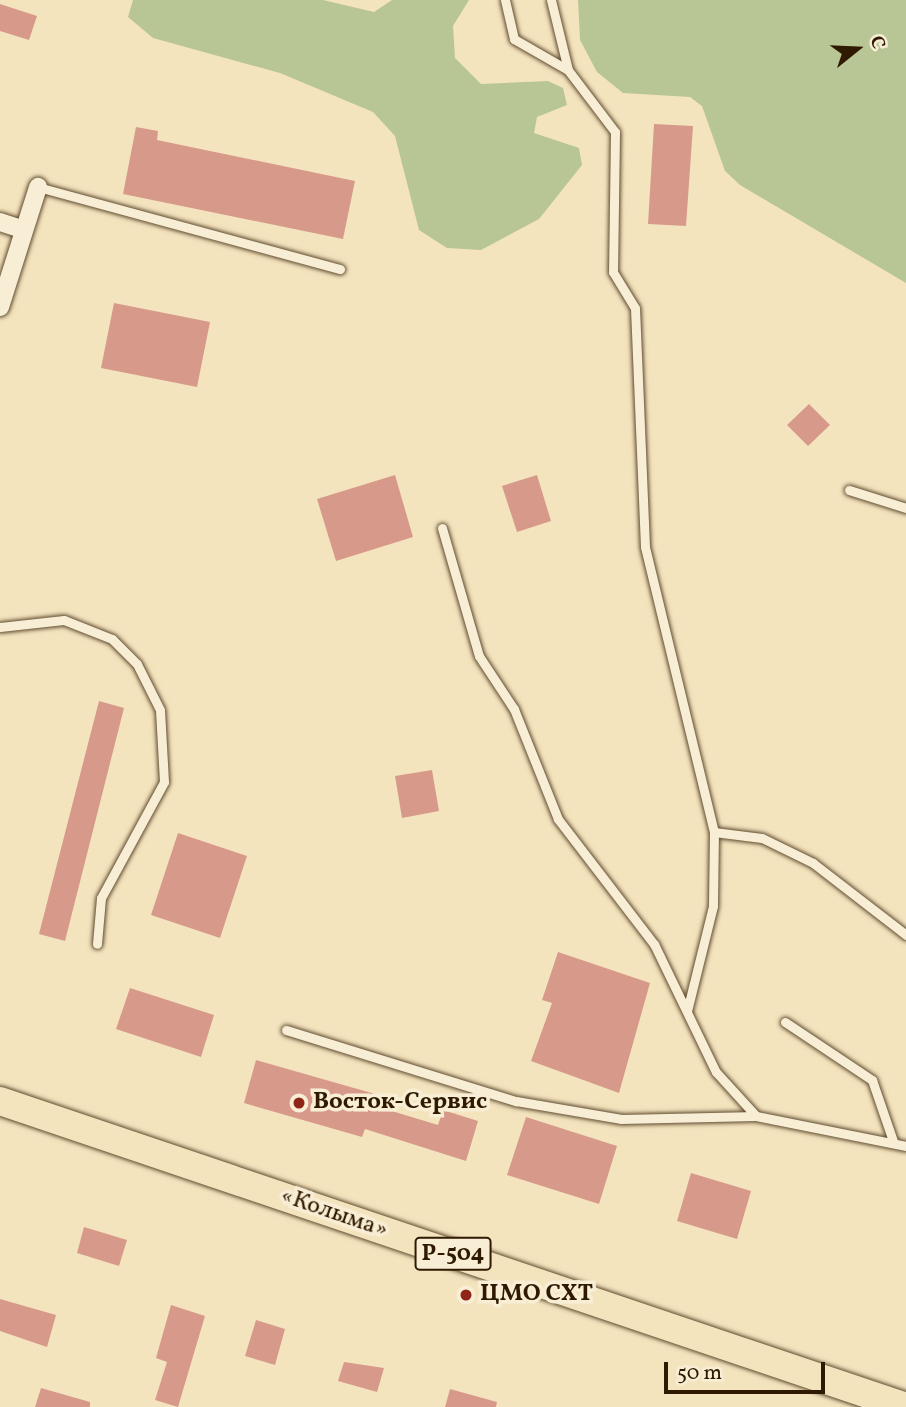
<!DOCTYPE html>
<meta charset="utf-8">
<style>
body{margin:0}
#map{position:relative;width:906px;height:1407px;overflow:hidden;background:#f4e4be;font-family:Vollkorn,serif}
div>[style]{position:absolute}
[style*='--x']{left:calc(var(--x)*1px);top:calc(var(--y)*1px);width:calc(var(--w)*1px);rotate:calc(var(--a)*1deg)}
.green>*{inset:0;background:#b8c594}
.building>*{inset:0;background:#d79a8a}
.roads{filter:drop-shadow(0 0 2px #604c30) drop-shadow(0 0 2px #604c30)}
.service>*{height:9px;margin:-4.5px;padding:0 4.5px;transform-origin:4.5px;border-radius:4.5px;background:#f8edd5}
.minor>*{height:18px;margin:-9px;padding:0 9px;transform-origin:9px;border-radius:9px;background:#f8edd5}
.trunk>*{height:28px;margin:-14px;padding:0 14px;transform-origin:14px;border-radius:14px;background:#f4e4be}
.dots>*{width:19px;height:19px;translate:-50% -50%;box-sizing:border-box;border:4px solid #f8edd5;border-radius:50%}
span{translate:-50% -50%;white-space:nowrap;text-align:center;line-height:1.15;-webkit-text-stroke:7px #f8edd5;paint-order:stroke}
.shield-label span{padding:2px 5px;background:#f8edd5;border:2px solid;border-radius:5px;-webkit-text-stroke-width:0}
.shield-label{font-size:23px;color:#2f1a01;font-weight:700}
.poi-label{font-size:24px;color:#2f1a01;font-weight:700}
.left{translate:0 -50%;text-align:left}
.street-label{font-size:24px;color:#2f1a01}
.north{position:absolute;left:822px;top:14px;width:70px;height:70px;-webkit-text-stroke:5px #f8edd5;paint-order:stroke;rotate:72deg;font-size:19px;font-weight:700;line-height:28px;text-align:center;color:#2f1a01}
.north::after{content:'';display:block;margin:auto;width:24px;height:32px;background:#2f1a01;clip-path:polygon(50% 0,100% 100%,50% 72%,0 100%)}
.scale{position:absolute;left:664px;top:1362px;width:161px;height:32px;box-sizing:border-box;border:4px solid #2f1a01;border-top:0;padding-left:9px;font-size:21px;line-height:24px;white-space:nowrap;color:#2f1a01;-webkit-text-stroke:5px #f8edd5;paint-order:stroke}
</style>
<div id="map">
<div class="green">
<i style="clip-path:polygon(133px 0,323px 0,374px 12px,392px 0,469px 0,453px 26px,455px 58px,481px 84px,548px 81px,563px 88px,567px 105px,537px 117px,534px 133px,579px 148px,582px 165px,539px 219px,481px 250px,447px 248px,419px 230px,395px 136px,373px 112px,280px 73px,153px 38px,128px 17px)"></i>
<i style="clip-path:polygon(578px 0,906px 0,906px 283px,740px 185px,725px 171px,702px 106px,690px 97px,623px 93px,597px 72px,580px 40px)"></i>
</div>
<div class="building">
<i style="clip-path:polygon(0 4px,37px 16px,29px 40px,0 31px)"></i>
<i style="clip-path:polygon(654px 124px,693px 126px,686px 226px,648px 224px)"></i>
<i style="clip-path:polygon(136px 127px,158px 131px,157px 140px,355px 181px,343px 239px,123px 194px)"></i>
<i style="clip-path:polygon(114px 303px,210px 322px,197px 387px,101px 368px)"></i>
<i style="clip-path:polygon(809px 404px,830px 425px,808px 446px,787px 425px)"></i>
<i style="clip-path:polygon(395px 475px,413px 537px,336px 561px,317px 499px)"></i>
<i style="clip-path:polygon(537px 475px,551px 521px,517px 532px,502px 486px)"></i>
<i style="clip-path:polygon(99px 701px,124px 708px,65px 941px,39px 934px)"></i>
<i style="clip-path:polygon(432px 770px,439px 811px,402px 818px,395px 776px)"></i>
<i style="clip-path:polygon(178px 833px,247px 856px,220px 938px,151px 915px)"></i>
<i style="clip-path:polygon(558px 952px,650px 983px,619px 1093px,531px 1061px,552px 1003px,542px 1000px)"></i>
<i style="clip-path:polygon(130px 988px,214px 1015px,201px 1057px,116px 1029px)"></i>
<i style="clip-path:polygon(256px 1060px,375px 1094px,372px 1105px,438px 1125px,443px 1110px,478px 1121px,466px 1161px,365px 1129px,362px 1137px,244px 1103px)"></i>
<i style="clip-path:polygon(526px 1117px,617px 1146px,599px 1204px,507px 1175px)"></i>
<i style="clip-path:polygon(691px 1173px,751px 1191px,737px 1239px,677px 1221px)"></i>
<i style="clip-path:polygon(84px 1227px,127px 1240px,119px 1266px,77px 1253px)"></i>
<i style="clip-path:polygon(0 1299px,56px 1315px,47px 1347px,0 1331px)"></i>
<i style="clip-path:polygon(171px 1305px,205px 1316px,178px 1407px,155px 1400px,167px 1362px,156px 1358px)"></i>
<i style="clip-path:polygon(256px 1320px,285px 1329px,275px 1365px,245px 1356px)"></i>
<i style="clip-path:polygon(344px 1362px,384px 1368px,377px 1392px,338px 1381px)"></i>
<i style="clip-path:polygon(41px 1388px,90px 1402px,90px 1407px,35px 1407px)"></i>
<i style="clip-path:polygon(450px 1389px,497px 1402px,496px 1407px,445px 1407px)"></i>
</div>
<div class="roads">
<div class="service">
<i style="--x:505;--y:0;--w:40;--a:77"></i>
<i style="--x:514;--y:39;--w:62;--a:29.9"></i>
<i style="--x:551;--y:0;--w:72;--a:76.3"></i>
<i style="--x:568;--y:70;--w:78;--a:52.8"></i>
<i style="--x:615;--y:132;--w:140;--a:90.8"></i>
<i style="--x:613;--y:272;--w:42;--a:58.6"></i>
<i style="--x:635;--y:308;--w:239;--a:87.6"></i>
<i style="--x:645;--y:547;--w:293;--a:76.4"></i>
<i style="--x:714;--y:832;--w:74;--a:90.8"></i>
<i style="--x:713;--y:906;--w:108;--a:103.9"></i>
<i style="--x:38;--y:187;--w:313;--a:15.2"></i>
<i style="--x:849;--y:490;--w:60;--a:17.5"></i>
<i style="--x:442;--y:528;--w:133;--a:73.9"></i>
<i style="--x:479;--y:656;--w:64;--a:56.6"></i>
<i style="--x:514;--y:709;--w:118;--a:68.2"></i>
<i style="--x:558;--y:819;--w:158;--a:52.5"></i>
<i style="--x:654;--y:944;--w:142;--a:64.2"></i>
<i style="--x:716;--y:1072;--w:59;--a:47.7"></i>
<i style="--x:756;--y:1116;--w:153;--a:11.3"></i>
<i style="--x:0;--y:627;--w:64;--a:-6.2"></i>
<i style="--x:64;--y:620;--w:52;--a:21.6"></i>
<i style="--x:112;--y:639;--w:35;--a:45"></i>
<i style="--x:137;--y:664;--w:51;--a:63.4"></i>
<i style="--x:160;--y:710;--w:72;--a:86.8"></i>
<i style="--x:164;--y:782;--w:132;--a:118.5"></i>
<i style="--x:101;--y:898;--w:46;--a:95"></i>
<i style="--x:714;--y:832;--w:48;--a:7.1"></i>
<i style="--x:762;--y:838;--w:57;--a:26.1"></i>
<i style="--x:813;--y:863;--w:118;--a:37.7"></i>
<i style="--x:785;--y:1022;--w:105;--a:33.7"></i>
<i style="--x:872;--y:1080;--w:65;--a:71"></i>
<i style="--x:286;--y:1030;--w:241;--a:17.2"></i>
<i style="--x:516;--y:1101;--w:107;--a:9.7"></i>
<i style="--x:621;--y:1119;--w:135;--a:-1.3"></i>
</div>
<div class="minor">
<i style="--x:0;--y:222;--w:25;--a:18"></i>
<i style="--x:0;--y:307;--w:126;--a:-72.4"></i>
</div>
<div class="trunk">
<i style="--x:0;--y:1101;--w:956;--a:18.66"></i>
</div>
</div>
<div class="dots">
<i style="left:299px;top:1103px;background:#8f2418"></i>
<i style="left:466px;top:1295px;background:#8f2418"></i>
</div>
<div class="shield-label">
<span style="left:453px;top:1254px">Р-504</span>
</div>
<div class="poi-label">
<span class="left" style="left:313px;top:1103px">Восток-Сервис</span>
<span class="left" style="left:480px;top:1295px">ЦМО СХТ</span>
</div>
<div class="street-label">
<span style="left:334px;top:1214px;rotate:19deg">«Колыма»</span>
</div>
<div class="north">С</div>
<div class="scale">50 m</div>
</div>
